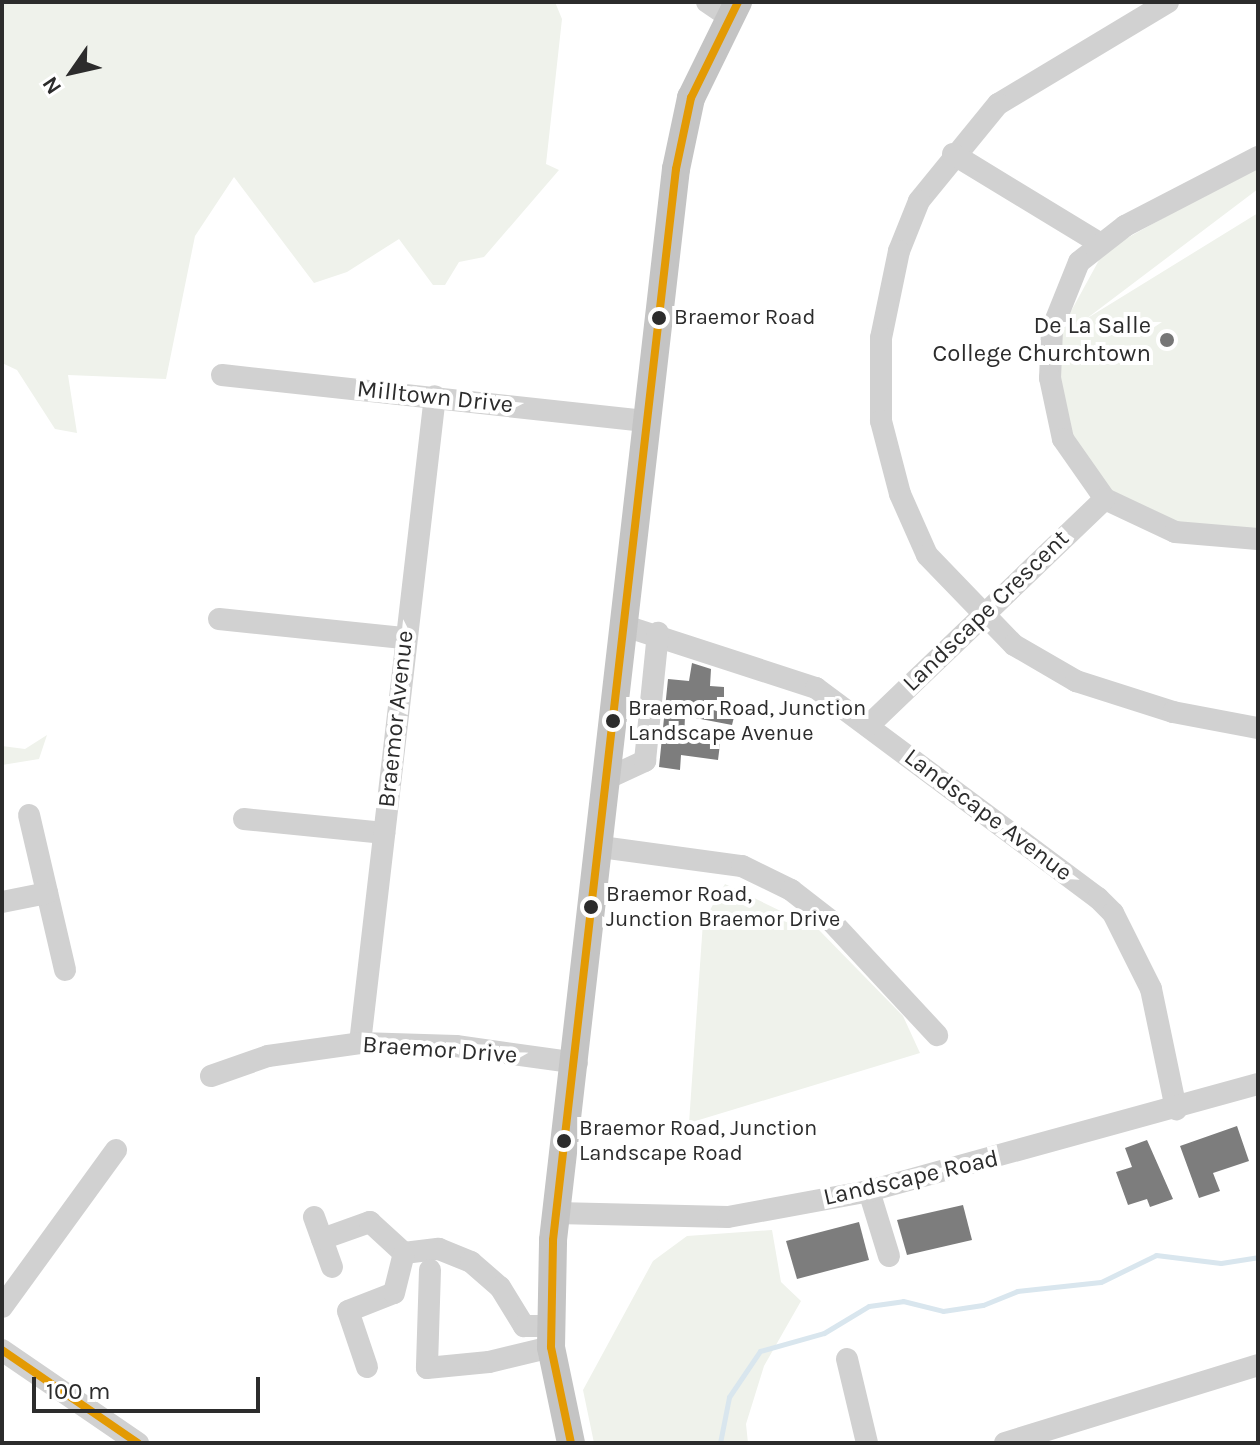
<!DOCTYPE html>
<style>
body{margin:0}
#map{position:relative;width:1260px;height:1445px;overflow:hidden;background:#fff;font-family:Karla,sans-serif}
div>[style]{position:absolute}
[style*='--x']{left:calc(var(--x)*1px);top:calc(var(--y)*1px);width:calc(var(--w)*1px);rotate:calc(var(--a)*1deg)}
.green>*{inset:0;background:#eff2eb}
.stream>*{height:5px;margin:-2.5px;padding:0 2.5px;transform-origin:2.5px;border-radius:2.5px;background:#d9e6ee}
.building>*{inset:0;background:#7d7d7d}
.minor>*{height:22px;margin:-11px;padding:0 11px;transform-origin:11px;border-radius:11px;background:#d1d1d1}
.major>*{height:28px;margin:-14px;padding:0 14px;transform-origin:14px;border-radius:14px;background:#c4c4c4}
.bus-1>*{height:8px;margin:-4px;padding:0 4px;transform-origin:4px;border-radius:4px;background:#e39a04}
.dots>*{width:22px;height:22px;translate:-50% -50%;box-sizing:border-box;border:4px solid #fff;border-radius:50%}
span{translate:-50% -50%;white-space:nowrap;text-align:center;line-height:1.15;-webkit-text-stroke:8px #fff;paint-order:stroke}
.bus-label{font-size:22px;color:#2c2c2c}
.left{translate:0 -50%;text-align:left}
.poi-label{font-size:24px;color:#2c2c2c}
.right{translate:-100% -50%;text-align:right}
.street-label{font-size:24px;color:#2c2c2c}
.frame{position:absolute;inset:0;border:4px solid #2c2c2c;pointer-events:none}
.north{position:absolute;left:32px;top:32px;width:80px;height:80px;-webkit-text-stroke:6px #fff;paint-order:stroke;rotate:236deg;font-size:22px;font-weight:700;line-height:32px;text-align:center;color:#2c2c2c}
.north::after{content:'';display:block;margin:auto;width:28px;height:36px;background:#2c2c2c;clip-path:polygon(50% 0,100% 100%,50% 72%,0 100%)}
.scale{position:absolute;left:32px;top:1377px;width:228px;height:36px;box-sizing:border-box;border:4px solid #2c2c2c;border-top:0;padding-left:10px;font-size:24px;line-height:28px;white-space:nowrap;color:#2c2c2c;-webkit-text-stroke:6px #fff;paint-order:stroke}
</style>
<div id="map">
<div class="green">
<i style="clip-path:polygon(2px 2px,555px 2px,562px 19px,546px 164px,559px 170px,484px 257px,459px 262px,445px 285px,433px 285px,399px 239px,347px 272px,314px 283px,234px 177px,195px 236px,166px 379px,68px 375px,77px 433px,55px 429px,17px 370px,2px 363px)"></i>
<i style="clip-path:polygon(1258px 165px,1258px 189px,1086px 319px,1258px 213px,1258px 532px,1187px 529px,1108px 491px,1078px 457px,1059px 400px,1058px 335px,1104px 251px)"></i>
<i style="clip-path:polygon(47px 735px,39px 759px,2px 765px,2px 746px,25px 749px)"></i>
<i style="clip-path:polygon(725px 884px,818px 929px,903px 1016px,920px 1053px,689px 1123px,703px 922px)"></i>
<i style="clip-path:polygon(772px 1230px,781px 1282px,801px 1301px,764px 1366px,746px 1424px,748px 1443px,594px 1443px,583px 1390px,653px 1261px,687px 1236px)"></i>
</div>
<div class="stream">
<i style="--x:720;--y:1443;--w:47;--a:-78.9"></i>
<i style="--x:729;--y:1397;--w:55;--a:-56"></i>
<i style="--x:760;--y:1351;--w:66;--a:-15.7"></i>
<i style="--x:824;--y:1333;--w:52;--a:-31"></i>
<i style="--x:869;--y:1306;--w:34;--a:-8"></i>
<i style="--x:903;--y:1301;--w:41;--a:14"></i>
<i style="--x:943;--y:1311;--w:40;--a:-8.5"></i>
<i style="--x:983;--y:1305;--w:37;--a:-22"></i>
<i style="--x:1017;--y:1291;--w:84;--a:-6.1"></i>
<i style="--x:1101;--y:1282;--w:61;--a:-26.1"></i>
<i style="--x:1156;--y:1255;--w:65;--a:7"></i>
<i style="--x:1221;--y:1263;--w:37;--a:-9"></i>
</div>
<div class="building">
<i style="clip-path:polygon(692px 663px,711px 669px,710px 686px,724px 687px,724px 706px,736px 709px,732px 725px,685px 716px,684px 740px,720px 744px,718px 760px,681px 755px,680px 770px,659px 767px,668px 679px,689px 681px)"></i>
<i style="clip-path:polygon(1237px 1126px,1249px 1161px,1213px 1173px,1220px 1191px,1199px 1198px,1180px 1146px)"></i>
<i style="clip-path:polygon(1147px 1140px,1173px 1199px,1150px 1207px,1147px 1199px,1128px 1205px,1116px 1172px,1132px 1167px,1125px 1148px)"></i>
<i style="clip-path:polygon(963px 1205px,972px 1240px,907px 1255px,897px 1220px)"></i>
<i style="clip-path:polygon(859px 1222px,869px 1260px,797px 1279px,786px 1241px)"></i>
</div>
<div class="minor">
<i style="--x:707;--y:2;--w:27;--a:34"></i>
<i style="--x:1168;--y:2;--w:198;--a:149"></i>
<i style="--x:998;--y:104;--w:125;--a:129.2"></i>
<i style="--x:919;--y:201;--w:54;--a:111.8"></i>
<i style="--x:899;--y:251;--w:89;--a:101.7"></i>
<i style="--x:881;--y:338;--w:83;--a:90"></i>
<i style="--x:881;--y:421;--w:75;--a:75.4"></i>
<i style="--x:900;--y:494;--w:67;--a:66.1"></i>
<i style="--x:927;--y:555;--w:125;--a:46"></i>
<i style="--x:1014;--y:645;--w:72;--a:30.1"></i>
<i style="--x:1076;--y:681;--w:102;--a:17.7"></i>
<i style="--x:1173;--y:712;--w:86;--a:10.7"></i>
<i style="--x:953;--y:154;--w:170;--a:31.3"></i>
<i style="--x:1258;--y:157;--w:150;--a:152.6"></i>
<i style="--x:1125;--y:226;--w:58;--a:142"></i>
<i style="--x:1079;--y:262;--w:72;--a:111.9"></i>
<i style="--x:1052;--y:329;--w:49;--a:92.3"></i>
<i style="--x:1050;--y:378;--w:62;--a:78"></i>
<i style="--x:1063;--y:439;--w:73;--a:55"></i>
<i style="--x:1105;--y:499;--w:77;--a:25.2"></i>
<i style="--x:1175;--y:532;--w:83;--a:4.8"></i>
<i style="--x:222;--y:375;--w:428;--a:6.2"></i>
<i style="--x:219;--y:619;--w:185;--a:5.9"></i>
<i style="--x:625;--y:626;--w:201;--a:18"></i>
<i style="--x:816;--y:688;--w:352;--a:36.7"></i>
<i style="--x:1098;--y:898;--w:21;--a:45"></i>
<i style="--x:1113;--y:913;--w:85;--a:63.4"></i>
<i style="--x:1151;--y:989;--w:123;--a:78.2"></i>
<i style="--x:868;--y:726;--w:328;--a:-43.8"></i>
<i style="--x:608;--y:778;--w:41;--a:-24.7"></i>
<i style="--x:645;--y:761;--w:129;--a:-84.2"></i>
<i style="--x:29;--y:815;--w:159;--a:76.9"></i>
<i style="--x:244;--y:819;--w:141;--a:5.7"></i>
<i style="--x:601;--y:847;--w:142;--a:7.7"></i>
<i style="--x:742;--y:866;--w:55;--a:26.1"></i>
<i style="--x:791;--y:890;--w:51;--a:37.8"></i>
<i style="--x:831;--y:921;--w:156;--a:47.1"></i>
<i style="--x:2;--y:902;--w:46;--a:-11.3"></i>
<i style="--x:360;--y:1043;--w:651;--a:-83.39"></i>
<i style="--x:211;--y:1076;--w:60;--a:-19.3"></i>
<i style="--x:268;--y:1056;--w:93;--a:-8"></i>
<i style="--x:360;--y:1043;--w:96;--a:1.8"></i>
<i style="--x:456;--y:1046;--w:122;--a:8"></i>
<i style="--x:869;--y:1191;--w:68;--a:72.9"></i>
<i style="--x:556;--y:1213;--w:172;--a:1.3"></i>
<i style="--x:728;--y:1217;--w:143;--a:-10.4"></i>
<i style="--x:869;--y:1191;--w:403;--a:-15.4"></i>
<i style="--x:314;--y:1217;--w:53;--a:70.2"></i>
<i style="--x:322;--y:1239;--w:51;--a:-19.5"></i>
<i style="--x:370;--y:1222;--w:46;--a:42.4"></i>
<i style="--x:404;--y:1253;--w:35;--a:-7"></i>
<i style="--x:439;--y:1249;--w:35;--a:22"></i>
<i style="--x:471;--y:1262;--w:38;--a:41"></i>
<i style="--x:500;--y:1287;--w:46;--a:58.4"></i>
<i style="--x:524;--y:1326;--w:26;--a:0"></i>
<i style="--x:430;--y:1270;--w:98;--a:91.8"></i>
<i style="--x:427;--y:1368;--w:62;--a:-5.5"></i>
<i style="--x:489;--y:1362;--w:64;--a:-13.6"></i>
<i style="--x:2;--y:1307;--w:194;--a:-54"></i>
<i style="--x:2;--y:1350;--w:165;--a:34.4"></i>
<i style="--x:847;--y:1359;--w:86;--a:76.6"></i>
<i style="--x:367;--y:1367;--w:59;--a:-108.7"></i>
<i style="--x:348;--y:1311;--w:49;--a:-21.4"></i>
<i style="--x:394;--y:1293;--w:41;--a:-76"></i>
<i style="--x:1005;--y:1443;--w:265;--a:-17.1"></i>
</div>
<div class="major">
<i style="--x:571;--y:1443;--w:98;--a:-101.8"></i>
<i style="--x:551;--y:1347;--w:107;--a:-88.9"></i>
<i style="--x:553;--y:1240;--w:1078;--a:-83.45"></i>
<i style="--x:676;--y:169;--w:73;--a:-78.1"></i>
<i style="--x:691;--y:98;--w:107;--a:-63.9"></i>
</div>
<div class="bus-1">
<i style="--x:2;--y:1350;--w:165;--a:34.4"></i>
<i style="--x:571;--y:1443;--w:98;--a:-101.8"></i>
<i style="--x:551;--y:1347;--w:107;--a:-88.9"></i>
<i style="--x:553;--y:1240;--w:1078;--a:-83.45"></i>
<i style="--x:676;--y:169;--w:73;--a:-78.1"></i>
<i style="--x:691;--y:98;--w:107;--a:-63.9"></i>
</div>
<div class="dots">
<i style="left:659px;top:318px;background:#2c2c2c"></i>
<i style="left:1167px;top:340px;background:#767676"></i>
<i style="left:613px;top:721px;background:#2c2c2c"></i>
<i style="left:591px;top:907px;background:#2c2c2c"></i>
<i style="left:564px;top:1141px;background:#2c2c2c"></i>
</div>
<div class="bus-label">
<span class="left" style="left:674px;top:318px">Braemor Road</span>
<span class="left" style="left:628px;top:721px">Braemor Road, Junction<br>Landscape Avenue</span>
<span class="left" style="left:606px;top:907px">Braemor Road,<br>Junction Braemor Drive</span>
<span class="left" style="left:579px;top:1141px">Braemor Road, Junction<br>Landscape Road</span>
</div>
<div class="poi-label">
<span class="right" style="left:1151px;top:340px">De La Salle<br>College Churchtown</span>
</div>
<div class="street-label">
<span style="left:435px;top:397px;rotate:6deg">Milltown Drive</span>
<span style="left:986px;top:611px;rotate:-44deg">Landscape Crescent</span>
<span style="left:396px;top:719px;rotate:-84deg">Braemor Avenue</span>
<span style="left:988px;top:815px;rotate:37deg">Landscape Avenue</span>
<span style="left:440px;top:1050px;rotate:4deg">Braemor Drive</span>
<span style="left:911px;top:1178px;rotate:-13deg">Landscape Road</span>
</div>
<div class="frame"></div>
<div class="north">N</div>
<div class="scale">100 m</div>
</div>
